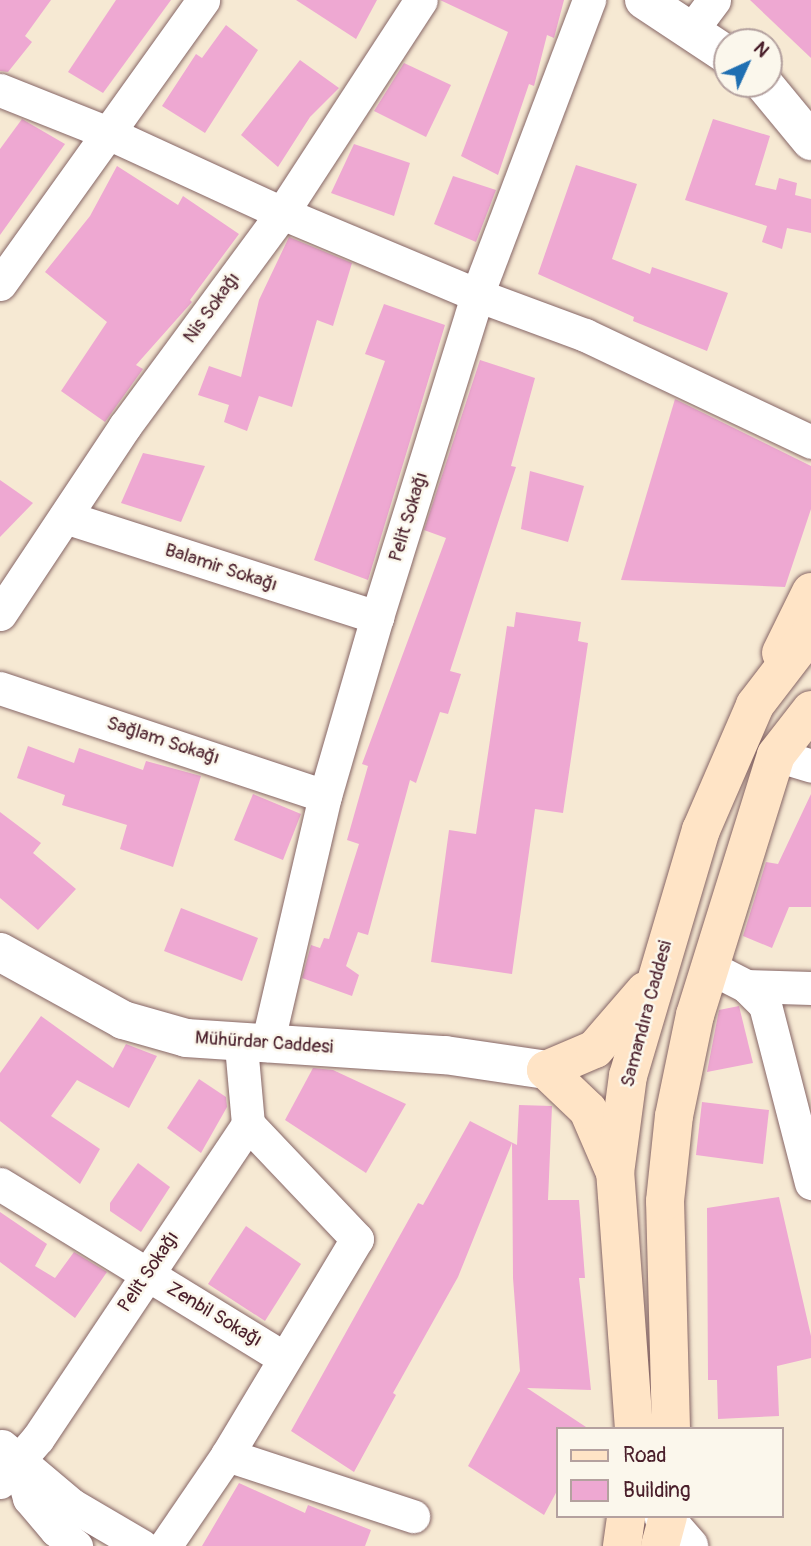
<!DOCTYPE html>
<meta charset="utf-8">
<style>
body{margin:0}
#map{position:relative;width:811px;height:1546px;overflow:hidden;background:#f6e9d3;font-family:Pangolin,sans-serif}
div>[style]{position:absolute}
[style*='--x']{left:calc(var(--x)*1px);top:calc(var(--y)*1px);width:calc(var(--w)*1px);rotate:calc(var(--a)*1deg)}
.building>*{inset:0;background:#eea8d2}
.roads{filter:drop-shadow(0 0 2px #866666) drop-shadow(0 0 2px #866666)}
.minor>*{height:33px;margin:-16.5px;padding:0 16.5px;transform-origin:16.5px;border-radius:16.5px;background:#fff}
.tertiary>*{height:38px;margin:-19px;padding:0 19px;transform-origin:19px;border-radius:19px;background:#fff}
.secondary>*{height:38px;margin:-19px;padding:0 19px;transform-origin:19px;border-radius:19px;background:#ffe4c6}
span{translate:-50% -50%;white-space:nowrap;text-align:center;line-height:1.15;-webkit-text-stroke:5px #fbf7ec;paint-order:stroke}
.street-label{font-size:19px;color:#4a1f2b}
.legend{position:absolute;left:556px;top:1427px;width:228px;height:91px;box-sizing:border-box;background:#fbf7ec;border:2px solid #b4a19f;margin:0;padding:9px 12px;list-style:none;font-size:21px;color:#4a1f2b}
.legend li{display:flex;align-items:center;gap:14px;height:35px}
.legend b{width:35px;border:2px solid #b4a19f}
.north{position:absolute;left:713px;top:28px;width:70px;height:70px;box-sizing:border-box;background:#fbf7ec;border:2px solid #b4a19f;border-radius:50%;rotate:45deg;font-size:19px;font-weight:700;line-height:28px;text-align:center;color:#4a1f2b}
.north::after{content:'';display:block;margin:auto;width:24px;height:32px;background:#1f6fb2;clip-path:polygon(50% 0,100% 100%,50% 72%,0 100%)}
</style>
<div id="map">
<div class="building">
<i style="clip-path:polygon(0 0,51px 0,25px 36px,32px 42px,8px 72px,0 71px)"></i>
<i style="clip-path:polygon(116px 0,171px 0,103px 93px,68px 72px)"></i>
<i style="clip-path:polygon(296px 0,377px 0,356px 39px)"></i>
<i style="clip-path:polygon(440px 0,564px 0,554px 38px,547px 35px,534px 86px,529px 84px,498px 175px,461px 156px,508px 32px)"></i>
<i style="clip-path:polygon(750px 0,811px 0,811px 58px)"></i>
<i style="clip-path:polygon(226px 25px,258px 50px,205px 133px,162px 106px,196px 54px,202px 58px)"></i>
<i style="clip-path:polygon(300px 60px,339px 88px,310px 117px,278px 167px,241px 135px)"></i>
<i style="clip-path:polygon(404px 63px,451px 85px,426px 137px,374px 111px)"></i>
<i style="clip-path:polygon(22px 119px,65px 144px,0 235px,0 149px)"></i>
<i style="clip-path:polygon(713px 119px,770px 136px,755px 185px,776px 190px,779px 178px,797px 183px,795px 195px,811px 199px,811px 233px,787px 228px,782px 249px,762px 242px,767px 226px,685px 200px)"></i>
<i style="clip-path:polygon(354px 144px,410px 163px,394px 216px,331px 193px)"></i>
<i style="clip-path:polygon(576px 165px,637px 184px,612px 259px,650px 274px,652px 267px,728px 293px,707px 351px,633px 321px,634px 317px,538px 274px)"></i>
<i style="clip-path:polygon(117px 166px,178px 205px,183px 196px,239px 234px,190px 300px,192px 302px,136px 365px,143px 369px,105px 422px,61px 391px,107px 322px,45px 272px,90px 216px)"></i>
<i style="clip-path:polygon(453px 176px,496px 190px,476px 242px,434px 224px)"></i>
<i style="clip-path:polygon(289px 237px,352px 263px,333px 326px,317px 320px,292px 407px,259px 396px,247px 431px,224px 422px,229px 405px,198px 395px,209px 366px,241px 377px,259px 300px)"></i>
<i style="clip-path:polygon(384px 304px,445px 325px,368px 580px,314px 560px,385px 361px,365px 354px)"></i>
<i style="clip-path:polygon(480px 360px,535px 378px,511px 466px,516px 467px,450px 671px,461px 674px,448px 714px,440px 712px,416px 783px,410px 780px,368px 935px,358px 932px,346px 966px,359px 975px,352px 996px,302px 978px,311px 945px,320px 948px,324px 938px,329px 939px,359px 844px,347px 840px,368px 766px,362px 764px,446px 538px,424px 530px)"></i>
<i style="clip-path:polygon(675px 399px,811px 466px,811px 509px,785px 587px,621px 580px)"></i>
<i style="clip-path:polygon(143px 453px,205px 466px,181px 522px,121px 503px)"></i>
<i style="clip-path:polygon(530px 471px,584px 486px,568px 542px,521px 529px)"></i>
<i style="clip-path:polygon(0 480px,33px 503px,0 537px)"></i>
<i style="clip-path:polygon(516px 612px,581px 622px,578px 641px,588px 643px,563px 813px,535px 809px,512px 974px,431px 962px,449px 830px,476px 834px,507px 626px,514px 627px)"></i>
<i style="clip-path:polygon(28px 746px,74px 763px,79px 748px,143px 770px,146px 761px,201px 776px,173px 867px,120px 849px,127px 825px,62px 805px,65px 795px,17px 778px)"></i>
<i style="clip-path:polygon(253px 794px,301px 814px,283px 860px,234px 840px)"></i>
<i style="clip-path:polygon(811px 794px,811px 907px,789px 907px,772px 948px,743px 936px,766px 862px,778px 864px)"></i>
<i style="clip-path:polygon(0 812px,41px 843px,33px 853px,76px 889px,38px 930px,0 898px)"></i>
<i style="clip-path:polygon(181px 908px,258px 938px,242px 981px,164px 951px)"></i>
<i style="clip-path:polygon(739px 1006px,753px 1063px,707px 1072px,719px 1010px)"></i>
<i style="clip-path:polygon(41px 1016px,113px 1068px,126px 1044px,157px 1056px,129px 1108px,77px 1080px,51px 1116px,100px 1149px,80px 1184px,0 1121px,0 1073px)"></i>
<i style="clip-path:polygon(313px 1068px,333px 1070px,406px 1104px,366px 1173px,285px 1120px)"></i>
<i style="clip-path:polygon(199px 1079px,226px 1097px,227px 1107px,201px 1153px,167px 1128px)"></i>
<i style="clip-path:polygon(702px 1102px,769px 1110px,763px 1164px,696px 1155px)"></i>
<i style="clip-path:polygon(519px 1105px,552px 1106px,548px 1200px,579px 1200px,585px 1278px,579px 1278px,591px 1390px,527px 1388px,589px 1429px,557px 1429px,557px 1491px,544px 1515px,468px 1466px,520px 1371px,513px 1278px,512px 1143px,458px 1277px,393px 1393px,396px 1395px,354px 1472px,291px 1431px,418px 1203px,423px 1205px,470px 1121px,517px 1145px)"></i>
<i style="clip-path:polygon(138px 1163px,170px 1187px,141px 1232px,110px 1211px,110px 1203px)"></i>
<i style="clip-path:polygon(779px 1197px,811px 1336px,811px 1358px,777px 1366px,779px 1416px,718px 1419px,717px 1380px,708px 1380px,707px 1208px)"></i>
<i style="clip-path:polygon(0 1212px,47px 1244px,35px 1266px,55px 1278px,74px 1252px,107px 1272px,75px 1318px,0 1262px)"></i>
<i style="clip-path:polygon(246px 1226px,301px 1264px,265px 1321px,208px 1284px)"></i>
<i style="clip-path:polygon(239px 1483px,305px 1513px,308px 1505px,371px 1530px,365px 1546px,202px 1546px)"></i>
</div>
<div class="roads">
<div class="minor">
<i style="--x:693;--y:28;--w:35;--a:-53"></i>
<i style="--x:0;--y:90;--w:116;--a:21.7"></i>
<i style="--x:108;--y:133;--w:192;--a:24.7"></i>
<i style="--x:282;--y:213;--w:212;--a:22.8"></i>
<i style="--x:477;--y:295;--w:115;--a:20.3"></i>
<i style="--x:585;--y:335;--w:250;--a:25.3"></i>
<i style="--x:0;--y:284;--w:349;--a:-54.4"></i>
<i style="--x:65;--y:517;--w:328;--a:17.8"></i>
<i style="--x:0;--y:614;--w:226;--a:-56.4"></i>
<i style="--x:125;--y:426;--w:265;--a:-53.6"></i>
<i style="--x:282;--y:213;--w:254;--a:-56.9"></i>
<i style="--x:0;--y:688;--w:342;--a:18.4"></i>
<i style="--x:776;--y:755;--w:37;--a:17"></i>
<i style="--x:711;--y:968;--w:39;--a:27"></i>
<i style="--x:746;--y:986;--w:27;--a:45"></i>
<i style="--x:765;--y:1005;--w:184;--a:75.5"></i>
<i style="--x:746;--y:986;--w:65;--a:1.8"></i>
<i style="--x:267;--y:1045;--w:256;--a:-76.9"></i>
<i style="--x:325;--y:796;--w:186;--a:-73.8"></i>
<i style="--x:377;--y:617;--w:337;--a:-72.7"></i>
<i style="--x:477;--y:295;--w:316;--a:-69.2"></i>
<i style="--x:0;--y:1184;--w:333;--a:31.5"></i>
<i style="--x:2;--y:1446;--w:92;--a:40.1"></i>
<i style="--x:72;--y:1505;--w:81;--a:30.4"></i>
<i style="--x:227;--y:1455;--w:196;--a:18.2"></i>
<i style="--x:18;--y:1459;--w:41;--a:74.2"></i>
<i style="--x:29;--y:1498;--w:42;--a:49.8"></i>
<i style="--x:56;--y:1530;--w:26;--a:39"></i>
<i style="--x:0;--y:1482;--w:58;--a:-49.2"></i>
<i style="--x:38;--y:1438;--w:378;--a:-56.2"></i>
<i style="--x:248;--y:1124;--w:79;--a:-95.1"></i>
<i style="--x:165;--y:1546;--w:110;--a:-55.7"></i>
<i style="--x:227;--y:1455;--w:252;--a:-59"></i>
<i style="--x:357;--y:1239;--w:158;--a:-133.5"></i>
</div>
<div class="tertiary">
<i style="--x:644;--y:0;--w:100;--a:33.5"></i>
<i style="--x:764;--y:84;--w:74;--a:50.5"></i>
<i style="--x:0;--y:952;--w:141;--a:28.9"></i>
<i style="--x:123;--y:1020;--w:66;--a:15.9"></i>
<i style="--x:186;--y:1038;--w:260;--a:3.8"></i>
<i style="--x:445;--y:1055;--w:102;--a:8.4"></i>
<i style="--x:663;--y:1516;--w:40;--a:49"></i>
</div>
<div class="secondary">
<i style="--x:781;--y:653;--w:68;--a:-63.8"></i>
<i style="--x:613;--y:1168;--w:63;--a:-113.3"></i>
<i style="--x:588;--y:1110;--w:58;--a:-136.4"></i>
<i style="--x:546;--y:1070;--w:53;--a:-23.2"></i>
<i style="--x:595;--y:1049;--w:77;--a:-49.2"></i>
<i style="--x:634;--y:1429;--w:257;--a:-94.2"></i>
<i style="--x:615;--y:1173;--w:98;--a:-82.4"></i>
<i style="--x:628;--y:1076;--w:257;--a:-73.5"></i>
<i style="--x:701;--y:830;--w:136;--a:-66.6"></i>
<i style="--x:755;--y:705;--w:92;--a:-52.5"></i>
<i style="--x:671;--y:1429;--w:228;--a:-91.5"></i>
<i style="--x:665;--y:1201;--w:85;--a:-84"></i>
<i style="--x:674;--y:1116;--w:103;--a:-78.3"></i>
<i style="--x:695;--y:1015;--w:272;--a:-72.7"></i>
<i style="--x:776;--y:755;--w:57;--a:-52.1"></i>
<i style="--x:622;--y:1546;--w:30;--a:-82"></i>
<i style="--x:660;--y:1546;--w:31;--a:-75"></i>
</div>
</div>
<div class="street-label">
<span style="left:212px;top:308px;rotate:-54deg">Nis Sokağı</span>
<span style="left:409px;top:517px;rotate:-73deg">Pelit Sokağı</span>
<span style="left:221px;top:568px;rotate:18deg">Balamir Sokağı</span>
<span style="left:163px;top:741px;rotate:18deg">Sağlam Sokağı</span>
<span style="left:647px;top:1014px;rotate:-75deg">Samandıra Caddesi</span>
<span style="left:264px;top:1043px;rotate:4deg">Mühürdar Caddesi</span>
<span style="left:149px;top:1272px;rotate:-56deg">Pelit Sokağı</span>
<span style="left:214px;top:1315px;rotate:31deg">Zenbil Sokağı</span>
</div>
<ul class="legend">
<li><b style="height:9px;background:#ffe4c6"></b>Road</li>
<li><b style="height:19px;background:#eea8d2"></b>Building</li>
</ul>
<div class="north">N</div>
</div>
